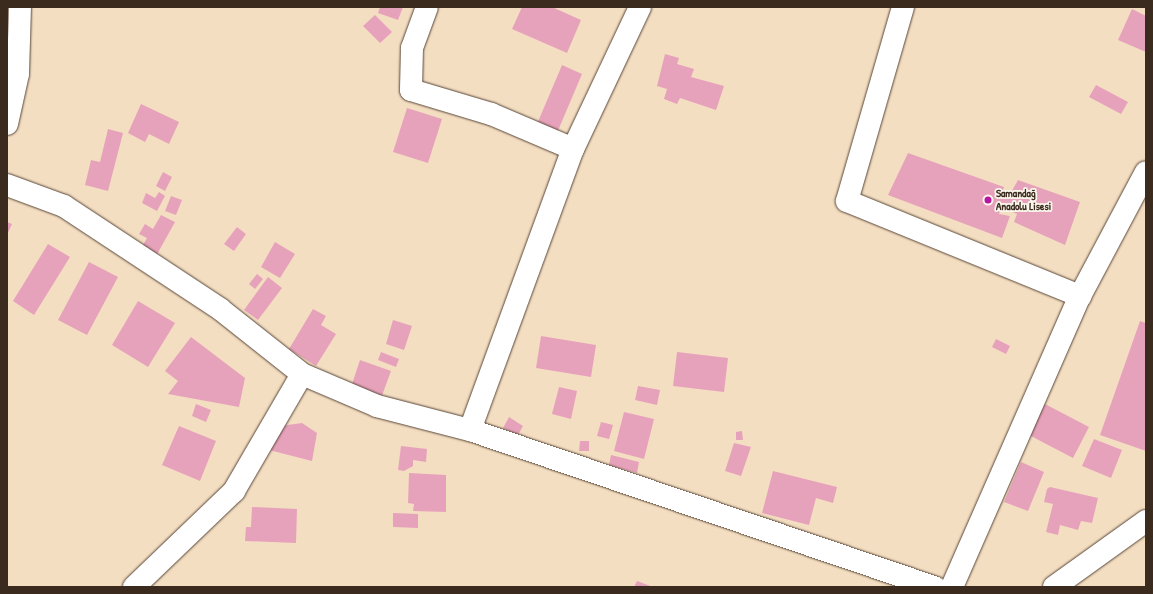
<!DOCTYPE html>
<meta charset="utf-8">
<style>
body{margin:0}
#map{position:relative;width:1153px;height:594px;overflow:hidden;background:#f4dec2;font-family:"Patrick Hand",sans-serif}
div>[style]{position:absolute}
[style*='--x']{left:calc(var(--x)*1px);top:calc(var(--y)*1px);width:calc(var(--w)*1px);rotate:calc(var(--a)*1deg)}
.building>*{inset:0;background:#e7a2bb}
.roads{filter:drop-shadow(0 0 1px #574537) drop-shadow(0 0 1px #574537)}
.minor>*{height:22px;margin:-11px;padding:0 11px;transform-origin:11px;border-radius:11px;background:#fff}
.dots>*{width:11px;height:11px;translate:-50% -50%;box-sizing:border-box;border:2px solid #fbf7ec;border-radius:50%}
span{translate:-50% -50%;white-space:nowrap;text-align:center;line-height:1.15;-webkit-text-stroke:3.5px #fbf7ec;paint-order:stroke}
.poi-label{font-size:11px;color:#3b2a1e;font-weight:700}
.left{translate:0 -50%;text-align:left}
.frame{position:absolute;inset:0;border:8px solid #3b2a1e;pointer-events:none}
</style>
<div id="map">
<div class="building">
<i style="clip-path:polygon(380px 7px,403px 7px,398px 20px,378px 13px)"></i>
<i style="clip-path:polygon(522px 7px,552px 7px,581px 20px,567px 53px,512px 29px)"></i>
<i style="clip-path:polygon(1132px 9px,1146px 16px,1146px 52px,1118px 40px)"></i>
<i style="clip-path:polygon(375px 15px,392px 32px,380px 43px,363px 26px)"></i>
<i style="clip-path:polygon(665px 54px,679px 58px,677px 64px,694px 69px,691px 77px,724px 86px,716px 110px,680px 98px,677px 104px,664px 99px,667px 89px,657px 86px)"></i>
<i style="clip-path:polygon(562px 65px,582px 74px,557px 133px,537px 124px)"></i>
<i style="clip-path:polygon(1096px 85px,1128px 102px,1121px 114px,1089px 97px)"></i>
<i style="clip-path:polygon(141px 104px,179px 122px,169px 144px,149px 134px,145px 142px,128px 133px)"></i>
<i style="clip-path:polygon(407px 108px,442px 119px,428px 163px,393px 152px)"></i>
<i style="clip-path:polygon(108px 129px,123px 133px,108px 191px,85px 185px,91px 160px,100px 162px)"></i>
<i style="clip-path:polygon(908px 153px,1004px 187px,1001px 196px,1008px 198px,1018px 180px,1080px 202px,1065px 245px,1014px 222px,1017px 214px,1006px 209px,1007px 206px,1002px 205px,999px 214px,1010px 216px,1002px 238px,888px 195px)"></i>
<i style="clip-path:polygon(163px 172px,172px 177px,165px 191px,156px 186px)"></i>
<i style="clip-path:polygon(159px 192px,165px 196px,157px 211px,142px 203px,146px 193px,155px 198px)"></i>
<i style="clip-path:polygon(171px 196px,182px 200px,176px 215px,165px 211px)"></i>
<i style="clip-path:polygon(161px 215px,175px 222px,155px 258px,140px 250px,147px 238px,139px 234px,145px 224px,153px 229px)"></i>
<i style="clip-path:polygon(7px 222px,12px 224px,7px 235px)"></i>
<i style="clip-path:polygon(237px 227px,246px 234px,234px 251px,224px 244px)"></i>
<i style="clip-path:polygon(275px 242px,295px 254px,280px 278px,261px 267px)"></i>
<i style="clip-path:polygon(48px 244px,70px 257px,34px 315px,13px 301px)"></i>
<i style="clip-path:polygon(89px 262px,118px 277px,87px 335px,58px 320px)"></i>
<i style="clip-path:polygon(257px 274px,263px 279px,255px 289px,249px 284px)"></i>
<i style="clip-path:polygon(268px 277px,282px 288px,258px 320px,244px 310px)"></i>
<i style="clip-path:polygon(138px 301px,175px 323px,148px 367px,112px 345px)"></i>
<i style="clip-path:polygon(313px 309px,326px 316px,321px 325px,336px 334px,316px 366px,289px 349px)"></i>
<i style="clip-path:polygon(393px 320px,412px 326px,404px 350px,386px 344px)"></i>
<i style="clip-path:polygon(1140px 321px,1146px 323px,1146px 451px,1100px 435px)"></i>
<i style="clip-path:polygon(541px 336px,596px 345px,591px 377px,536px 368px)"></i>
<i style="clip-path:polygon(191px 337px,245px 378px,239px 407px,168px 394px,178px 381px,165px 371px)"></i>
<i style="clip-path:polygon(996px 339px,1010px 346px,1006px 354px,992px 347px)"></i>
<i style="clip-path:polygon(381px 352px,399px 359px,396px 367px,378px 360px)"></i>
<i style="clip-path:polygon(677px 352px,728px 358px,724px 392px,673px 386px)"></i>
<i style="clip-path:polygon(360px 360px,391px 371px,380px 401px,350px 390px)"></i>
<i style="clip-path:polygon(638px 386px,660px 390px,657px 405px,635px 400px)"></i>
<i style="clip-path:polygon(559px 387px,577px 391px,571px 419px,552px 414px)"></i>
<i style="clip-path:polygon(196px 404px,211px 410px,206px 422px,192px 416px)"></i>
<i style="clip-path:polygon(1045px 404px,1089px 427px,1073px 458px,1029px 435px)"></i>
<i style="clip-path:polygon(624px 412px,654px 419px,644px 459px,614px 451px)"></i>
<i style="clip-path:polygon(509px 417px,523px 426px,518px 435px,503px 428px)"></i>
<i style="clip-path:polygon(601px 422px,613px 425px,609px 439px,597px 436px)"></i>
<i style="clip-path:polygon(302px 423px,317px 433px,312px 461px,269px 450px,280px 426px)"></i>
<i style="clip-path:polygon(179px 426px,216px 441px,200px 481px,162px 465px)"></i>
<i style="clip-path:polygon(742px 431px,743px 440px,736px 440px,736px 432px)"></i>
<i style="clip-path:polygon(1094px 439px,1122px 450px,1111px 478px,1082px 466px)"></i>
<i style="clip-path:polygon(580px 441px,589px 441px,589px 451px,579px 451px)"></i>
<i style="clip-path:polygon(734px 443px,751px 447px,741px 476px,725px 471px)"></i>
<i style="clip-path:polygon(401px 446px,427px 449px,426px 462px,413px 460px,413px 466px,404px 471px,398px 470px)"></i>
<i style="clip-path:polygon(611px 455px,639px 462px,637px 473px,609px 465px)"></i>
<i style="clip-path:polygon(1021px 462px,1044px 472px,1028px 511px,1004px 502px)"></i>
<i style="clip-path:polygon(773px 471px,837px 487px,833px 503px,816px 498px,809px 525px,762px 513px)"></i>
<i style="clip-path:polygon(409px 473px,446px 475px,446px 512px,413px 511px,414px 504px,408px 503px)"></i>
<i style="clip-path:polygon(1050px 487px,1098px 498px,1092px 523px,1081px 521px,1078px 530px,1060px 525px,1058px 535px,1046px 532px,1053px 504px,1044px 502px,1047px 489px)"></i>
<i style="clip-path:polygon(252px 507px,297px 509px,296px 543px,245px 541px,246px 527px,251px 527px)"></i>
<i style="clip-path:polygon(393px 513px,418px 514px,418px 528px,393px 527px)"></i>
<i style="clip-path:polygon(637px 581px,653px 587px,634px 587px)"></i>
</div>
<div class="roads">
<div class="minor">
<i style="--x:427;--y:7;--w:44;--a:110.1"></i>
<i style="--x:412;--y:48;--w:42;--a:91.4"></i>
<i style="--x:411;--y:90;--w:84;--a:16.7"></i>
<i style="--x:491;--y:114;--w:89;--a:23.1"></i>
<i style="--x:903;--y:7;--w:202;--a:106.1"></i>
<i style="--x:847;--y:201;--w:252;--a:22.2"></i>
<i style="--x:7;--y:124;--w:51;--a:-77.6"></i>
<i style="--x:18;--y:74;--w:67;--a:-88.3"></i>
<i style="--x:7;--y:185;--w:61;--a:20.2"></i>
<i style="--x:64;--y:206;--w:187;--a:33.4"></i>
<i style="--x:220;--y:309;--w:105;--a:38.4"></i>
<i style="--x:302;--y:374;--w:82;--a:23.1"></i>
<i style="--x:377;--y:406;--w:96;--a:14.5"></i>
<i style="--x:470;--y:430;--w:491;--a:18.7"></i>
<i style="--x:470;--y:430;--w:299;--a:-69.9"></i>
<i style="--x:573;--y:149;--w:157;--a:-64.7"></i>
<i style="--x:134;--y:587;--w:139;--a:-43.8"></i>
<i style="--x:234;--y:491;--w:135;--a:-59.8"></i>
<i style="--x:952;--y:587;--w:318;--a:-66.3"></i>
<i style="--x:1080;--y:296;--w:140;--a:-62"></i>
<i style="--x:1054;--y:587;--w:113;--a:-35.7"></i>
</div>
</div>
<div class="dots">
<i style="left:988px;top:200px;background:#b5179e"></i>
</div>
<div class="poi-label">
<span class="left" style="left:996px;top:200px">Samandağ<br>Anadolu Lisesi</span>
</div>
<div class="frame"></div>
</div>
